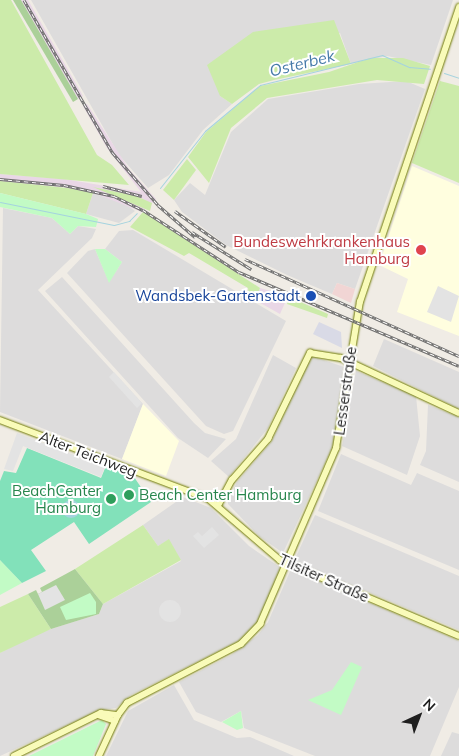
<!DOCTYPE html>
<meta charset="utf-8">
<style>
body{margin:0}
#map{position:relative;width:459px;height:756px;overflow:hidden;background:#f0ece5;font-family:Mulish,sans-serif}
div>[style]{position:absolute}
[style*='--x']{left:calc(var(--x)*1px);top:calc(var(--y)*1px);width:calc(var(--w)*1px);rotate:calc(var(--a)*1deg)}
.residential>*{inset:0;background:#dddcdc}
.commercial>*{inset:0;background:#f1d5d4}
.industrial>*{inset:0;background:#e9d7e6}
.education>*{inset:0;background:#fffedf}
.grass>*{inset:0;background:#ccebaa}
.forest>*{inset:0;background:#abd099}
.park>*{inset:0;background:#c2fbc5}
.pitch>*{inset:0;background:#82e1ba}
.parking>*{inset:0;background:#e3e3e3}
.round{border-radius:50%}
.plaza>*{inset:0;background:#d9dae6}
.water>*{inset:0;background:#a5d3df}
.stream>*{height:1px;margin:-0.5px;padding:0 0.5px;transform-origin:0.5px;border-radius:0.5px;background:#a5d3df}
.roads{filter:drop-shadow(0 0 1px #707a03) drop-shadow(0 0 1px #707a03)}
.secondary>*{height:5.5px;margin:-2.75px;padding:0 2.75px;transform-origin:2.75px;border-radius:2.75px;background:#f9fbb9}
.rail>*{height:3px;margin-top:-1.5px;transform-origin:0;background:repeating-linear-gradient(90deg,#fff 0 4px,#6d6d6d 0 8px);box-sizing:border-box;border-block:1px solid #6d6d6d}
.dots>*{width:14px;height:14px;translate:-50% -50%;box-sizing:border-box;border:2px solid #fff;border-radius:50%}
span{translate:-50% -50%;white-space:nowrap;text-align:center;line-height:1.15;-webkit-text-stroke:4px #fff;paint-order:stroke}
.health-label{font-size:15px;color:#be3a42}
.right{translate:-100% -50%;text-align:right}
.transit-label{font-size:15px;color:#164399}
.street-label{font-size:15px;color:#1f1f1f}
.leisure-label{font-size:15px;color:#27864d}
.left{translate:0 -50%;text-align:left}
.water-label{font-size:16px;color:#467aa9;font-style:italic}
.north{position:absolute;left:394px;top:691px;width:50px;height:50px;-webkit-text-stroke:4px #fff;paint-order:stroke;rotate:43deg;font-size:14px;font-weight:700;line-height:20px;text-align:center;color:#1f1f1f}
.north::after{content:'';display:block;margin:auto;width:18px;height:22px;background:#1f1f1f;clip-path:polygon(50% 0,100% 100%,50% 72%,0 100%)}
</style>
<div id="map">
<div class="residential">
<i style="clip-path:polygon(31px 0,453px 0,431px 65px,387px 56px,351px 64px,340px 33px,220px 96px,232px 104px,203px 130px,169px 175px,148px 188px,119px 155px)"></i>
<i style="clip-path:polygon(406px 81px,425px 89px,355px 289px,337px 283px,332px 294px,287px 275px,226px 245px,182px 212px,174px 200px,190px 183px,205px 195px,231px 132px,268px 99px,359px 84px)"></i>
<i style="clip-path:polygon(93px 193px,127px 205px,135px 211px,119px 223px,86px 214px)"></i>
<i style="clip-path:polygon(3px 208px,52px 218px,70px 234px,78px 226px,96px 229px,92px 238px,38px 290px,143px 404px,122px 459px,0 412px)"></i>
<i style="clip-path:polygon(133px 230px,286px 321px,233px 431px,224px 434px,206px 426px,67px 273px,88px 251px,95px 249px,109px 282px,122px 262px,105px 249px,119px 231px)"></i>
<i style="clip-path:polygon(62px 277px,194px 423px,205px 433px,226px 439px,208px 458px,178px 438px,45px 291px)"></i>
<i style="clip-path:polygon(384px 339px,459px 372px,459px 409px,373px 366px)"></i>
<i style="clip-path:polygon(273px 355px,296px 368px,268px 428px,229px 477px,211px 461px,236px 439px)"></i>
<i style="clip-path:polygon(312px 356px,344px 367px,337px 426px,332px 448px,283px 553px,259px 536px,228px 504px,228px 500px,237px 482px,271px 442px)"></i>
<i style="clip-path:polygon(356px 371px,416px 396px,420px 436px,407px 475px,342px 446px)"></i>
<i style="clip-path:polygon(428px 405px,459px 417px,459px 482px,420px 465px,426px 451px)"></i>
<i style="clip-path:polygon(341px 454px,411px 485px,417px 473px,459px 491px,459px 570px,318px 511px)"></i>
<i style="clip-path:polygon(183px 497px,211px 508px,249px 546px,281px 568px,257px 624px,239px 641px,131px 695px,116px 708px,98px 711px,0 756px,0 653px,38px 633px,99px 614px,103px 604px,181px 561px,169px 540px,158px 546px,143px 525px)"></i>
<i style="clip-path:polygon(315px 515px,459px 576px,459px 630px,294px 561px)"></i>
<i style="clip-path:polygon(291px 569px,459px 641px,459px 687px,430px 756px,315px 756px,244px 728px,241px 711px,221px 722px,196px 712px,179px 682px,231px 655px,258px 635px,268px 622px)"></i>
<i style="clip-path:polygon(174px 685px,194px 720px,237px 738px,250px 737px,294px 756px,106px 756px,128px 711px)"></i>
<i style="clip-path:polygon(452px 732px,459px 734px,459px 756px,441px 756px)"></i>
</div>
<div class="commercial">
<i style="clip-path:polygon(337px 283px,355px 289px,351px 303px,332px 294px)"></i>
</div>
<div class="industrial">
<i style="clip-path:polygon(21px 0,28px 0,83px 96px,78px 99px)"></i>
<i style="clip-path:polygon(87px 104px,129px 169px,156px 199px,152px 203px,94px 187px,122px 197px,145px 209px,142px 212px,84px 189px,0 181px,0 174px,64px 179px,141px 192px,107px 148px,83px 106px)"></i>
<i style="clip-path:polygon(260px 288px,288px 296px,280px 314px,255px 300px)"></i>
</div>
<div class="education">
<i style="clip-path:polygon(412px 166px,459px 186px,459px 336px,397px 312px,408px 279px,379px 265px)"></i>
<i style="clip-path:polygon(143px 404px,179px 441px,166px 476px,122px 459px)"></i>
</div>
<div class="grass">
<i style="clip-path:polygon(0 0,11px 0,97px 155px,112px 165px,129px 185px,0 174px)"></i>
<i style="clip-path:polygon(334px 20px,351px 64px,274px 80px,259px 84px,232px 104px,220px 96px,207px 65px,253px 32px)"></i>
<i style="clip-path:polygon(370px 58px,403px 58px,430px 66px,424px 84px,377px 80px,267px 98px,231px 128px,209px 183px,188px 157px,206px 132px,260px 86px,329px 72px)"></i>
<i style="clip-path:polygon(440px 81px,459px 86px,459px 183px,412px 163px)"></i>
<i style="clip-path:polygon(187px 159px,196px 170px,174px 200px,163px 190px)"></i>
<i style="clip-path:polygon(0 181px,67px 188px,93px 193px,86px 214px,0 193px)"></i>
<i style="clip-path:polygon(93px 187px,136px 196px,152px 203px,150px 211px)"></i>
<i style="clip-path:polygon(143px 212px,260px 288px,255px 300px,249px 297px,248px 288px,189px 253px,184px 256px,130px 227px)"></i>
<i style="clip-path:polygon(289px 297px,328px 314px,327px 318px,287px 304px)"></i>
<i style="clip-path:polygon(143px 525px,158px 546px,169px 539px,181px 560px,103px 604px,75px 569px)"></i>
<i style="clip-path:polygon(28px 594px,51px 629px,0 653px,0 607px)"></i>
</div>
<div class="forest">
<i style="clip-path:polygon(13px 0,21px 0,78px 99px,73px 102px)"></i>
<i style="clip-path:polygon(75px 569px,103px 604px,99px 614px,51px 629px,28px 594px,36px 590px,38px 594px,56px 585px,42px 592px,40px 588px)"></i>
</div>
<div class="park">
<i style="clip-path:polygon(0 193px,86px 214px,98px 219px,96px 227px,78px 226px,70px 234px,52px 218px,0 207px)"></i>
<i style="clip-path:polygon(95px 249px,105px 249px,122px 262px,109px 283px)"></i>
<i style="clip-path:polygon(0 560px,22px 583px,0 595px)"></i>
<i style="clip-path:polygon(90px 593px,96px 602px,96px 614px,66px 620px,60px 607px)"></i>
<i style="clip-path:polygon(351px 662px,362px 667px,341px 715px,308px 700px,332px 690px)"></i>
<i style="clip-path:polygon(241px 711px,243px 728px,237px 730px,222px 722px)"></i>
<i style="clip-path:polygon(102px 720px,106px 724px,93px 756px,29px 756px)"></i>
</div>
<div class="pitch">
<i style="clip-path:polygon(27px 448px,101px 478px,106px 466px,134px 477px,151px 502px,89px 544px,74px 522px,31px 550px,46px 571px,22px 583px,0 560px,0 481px,4px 471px,16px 473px)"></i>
</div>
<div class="parking">
<i style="clip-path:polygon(438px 286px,459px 296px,451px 322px,427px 312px)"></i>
<i style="clip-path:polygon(114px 372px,142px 403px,137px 408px,109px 377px)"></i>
<i style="clip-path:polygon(17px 433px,105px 467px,101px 477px,23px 446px,13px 471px,4px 469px)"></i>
<i style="clip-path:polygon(212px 527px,219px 535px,204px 548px,193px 536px,198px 532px,202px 536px)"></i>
<i style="clip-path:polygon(56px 585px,65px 600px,45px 610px,38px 594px)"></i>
<i class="round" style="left:159px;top:600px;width:22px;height:22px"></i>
</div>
<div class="plaza">
<i style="clip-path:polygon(319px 322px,341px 332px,342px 348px,313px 334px)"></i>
</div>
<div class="water">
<i class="round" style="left:62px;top:500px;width:18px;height:18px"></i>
</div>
<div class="stream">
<i style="--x:444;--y:73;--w:16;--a:18"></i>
<i style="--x:160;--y:188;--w:73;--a:-51.7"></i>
<i style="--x:205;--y:131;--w:72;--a:-39.9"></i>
<i style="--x:260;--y:85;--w:126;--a:-13.8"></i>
<i style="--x:382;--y:55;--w:30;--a:24"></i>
<i style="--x:409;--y:67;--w:21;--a:5"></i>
<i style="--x:0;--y:202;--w:116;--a:11.4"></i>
<i style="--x:114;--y:225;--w:16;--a:-15"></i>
<i style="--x:129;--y:221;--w:11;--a:-45"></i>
</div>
<div class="roads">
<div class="secondary">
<i style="--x:0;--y:420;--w:223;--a:20.7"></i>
<i style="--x:209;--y:499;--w:94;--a:40.7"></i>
<i style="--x:280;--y:560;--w:194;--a:23"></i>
<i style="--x:219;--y:504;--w:27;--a:-62"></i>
<i style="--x:232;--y:480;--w:55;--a:-48.7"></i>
<i style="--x:268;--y:439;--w:96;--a:-64"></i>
<i style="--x:310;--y:353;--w:31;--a:9"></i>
<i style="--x:341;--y:358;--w:130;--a:25"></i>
<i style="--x:98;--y:715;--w:18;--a:19"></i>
<i style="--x:14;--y:756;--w:97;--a:-26.3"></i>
<i style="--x:101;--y:713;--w:17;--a:7"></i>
<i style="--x:99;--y:756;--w:45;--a:-65.1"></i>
<i style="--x:118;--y:715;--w:15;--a:-53"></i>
<i style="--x:127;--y:703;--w:128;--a:-27.4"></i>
<i style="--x:241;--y:644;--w:28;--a:-46"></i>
<i style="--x:260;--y:624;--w:192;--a:-66.6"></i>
<i style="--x:336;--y:448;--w:148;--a:-80.7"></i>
<i style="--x:360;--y:302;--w:311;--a:-71.4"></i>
</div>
</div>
<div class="rail">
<i style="--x:24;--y:0;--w:176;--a:59.9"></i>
<i style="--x:112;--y:152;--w:70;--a:49"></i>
<i style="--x:158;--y:205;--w:49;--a:40.9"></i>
<i style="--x:0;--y:179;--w:64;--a:5.4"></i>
<i style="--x:64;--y:185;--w:51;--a:12.4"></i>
<i style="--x:114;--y:196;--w:32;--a:26"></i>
<i style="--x:143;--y:210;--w:114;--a:32.9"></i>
<i style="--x:239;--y:272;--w:239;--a:23.1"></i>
<i style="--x:103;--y:186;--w:40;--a:14.4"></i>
<i style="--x:175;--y:211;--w:62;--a:35.2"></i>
<i style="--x:192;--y:232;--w:70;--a:32.1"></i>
<i style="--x:245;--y:259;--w:235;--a:24.4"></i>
</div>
<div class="dots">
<i style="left:421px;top:250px;background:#e0444e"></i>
<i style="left:311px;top:296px;background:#1a4fb4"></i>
<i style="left:129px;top:495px;background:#2e9e5b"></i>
<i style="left:111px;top:499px;background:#2e9e5b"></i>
</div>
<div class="health-label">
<span class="right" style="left:410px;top:250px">Bundeswehrkrankenhaus<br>Hamburg</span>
</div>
<div class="transit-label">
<span class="right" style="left:300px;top:296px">Wandsbek-Gartenstadt</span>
</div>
<div class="street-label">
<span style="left:345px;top:391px;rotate:-82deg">Lesserstraße</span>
<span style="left:88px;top:454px;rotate:21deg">Alter Teichweg</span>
<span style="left:324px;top:578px;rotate:24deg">Tilsiter Straße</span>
</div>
<div class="leisure-label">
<span class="right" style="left:101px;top:499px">BeachCenter<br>Hamburg</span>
<span class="left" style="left:139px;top:495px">Beach Center Hamburg</span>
</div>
<div class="water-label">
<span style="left:302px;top:63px;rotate:-14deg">Osterbek</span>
</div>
<div class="north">N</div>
</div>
